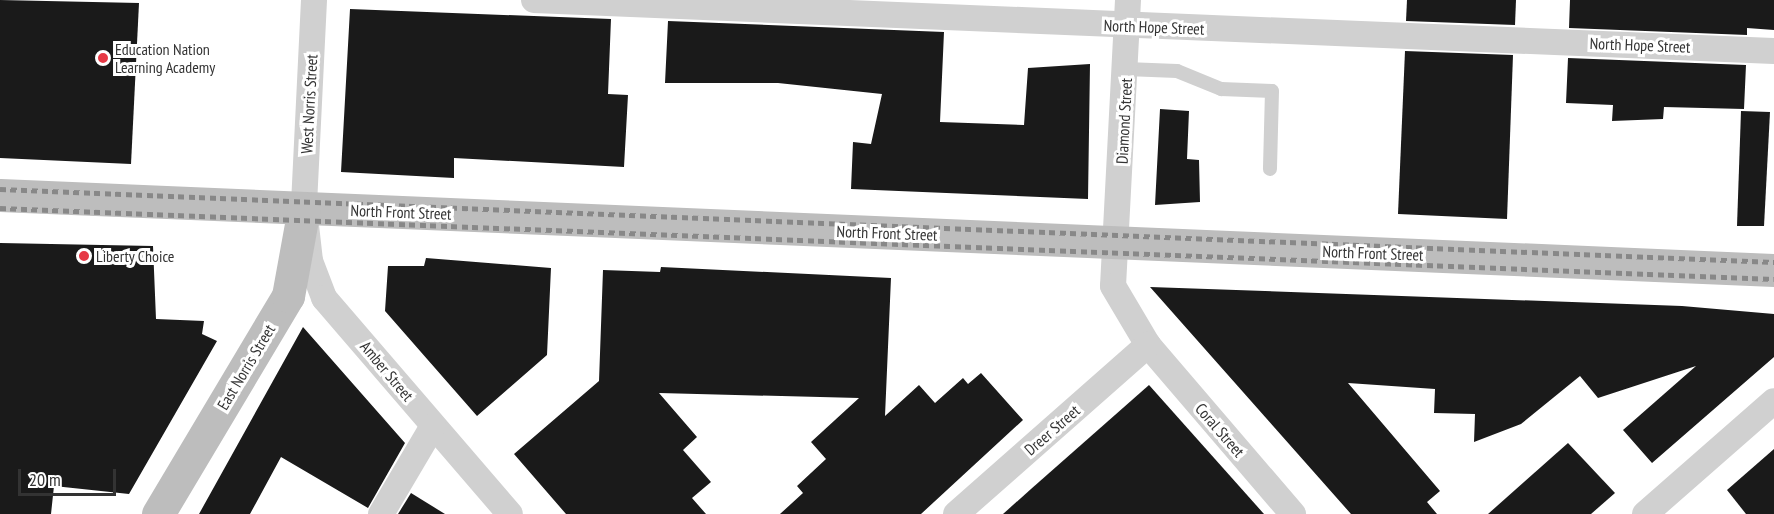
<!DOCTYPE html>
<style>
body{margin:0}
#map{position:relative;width:1774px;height:514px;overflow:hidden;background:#fff;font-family:"PT Sans Narrow",sans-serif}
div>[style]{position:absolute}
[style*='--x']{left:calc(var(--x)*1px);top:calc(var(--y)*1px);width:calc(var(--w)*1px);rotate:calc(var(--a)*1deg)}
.building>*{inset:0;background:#1a1a1a}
.lane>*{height:14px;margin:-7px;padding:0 7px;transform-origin:7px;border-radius:7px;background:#d0d0d0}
.street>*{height:26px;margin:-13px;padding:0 13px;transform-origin:13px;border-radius:13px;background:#d0d0d0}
.secondary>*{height:33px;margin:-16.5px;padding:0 16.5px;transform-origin:16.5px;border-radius:16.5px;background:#bdbdbd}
.rail>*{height:4.5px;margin-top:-2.25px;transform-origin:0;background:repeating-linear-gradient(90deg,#888 0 6px,transparent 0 10.5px)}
.dots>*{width:16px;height:16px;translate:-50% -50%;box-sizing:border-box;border:3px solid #fff;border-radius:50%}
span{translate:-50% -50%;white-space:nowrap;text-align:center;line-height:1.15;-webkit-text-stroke:6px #fff;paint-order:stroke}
.street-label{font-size:16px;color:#333}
.poi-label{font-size:16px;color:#333}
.left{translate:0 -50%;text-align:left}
.scale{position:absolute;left:18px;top:469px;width:98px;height:27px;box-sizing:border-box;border:3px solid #333;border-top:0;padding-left:8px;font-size:18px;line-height:21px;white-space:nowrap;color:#333;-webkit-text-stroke:4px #fff;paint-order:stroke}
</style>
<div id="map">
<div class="building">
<i style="clip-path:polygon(0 0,139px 3px,131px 164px,0 158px)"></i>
<i style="clip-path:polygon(1407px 0,1516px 0,1515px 25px,1406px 21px)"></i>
<i style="clip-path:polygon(1570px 0,1774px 0,1774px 30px,1747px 28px,1747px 35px,1569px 28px)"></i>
<i style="clip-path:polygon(350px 9px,611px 19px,608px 94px,628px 95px,624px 167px,454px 158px,454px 178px,341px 172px)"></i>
<i style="clip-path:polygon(668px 21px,944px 32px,940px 122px,1024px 125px,1028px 68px,1090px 64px,1088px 199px,851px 189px,853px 142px,871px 144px,882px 94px,778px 83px,665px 83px)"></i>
<i style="clip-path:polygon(1405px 51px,1513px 55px,1507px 219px,1398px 214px)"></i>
<i style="clip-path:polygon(1568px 58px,1746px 65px,1744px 109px,1664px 107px,1663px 119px,1612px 121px,1613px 105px,1566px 103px)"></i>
<i style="clip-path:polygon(1160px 109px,1189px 111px,1187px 159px,1199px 160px,1200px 202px,1155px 205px)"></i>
<i style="clip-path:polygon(1741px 111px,1770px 112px,1764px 226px,1737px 226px)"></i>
<i style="clip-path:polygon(0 243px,153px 246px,156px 319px,204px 321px,202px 334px,217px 341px,129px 494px,54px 486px,51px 514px,0 514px)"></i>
<i style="clip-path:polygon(426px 258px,551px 268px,547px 355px,477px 416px,385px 311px,388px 266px,424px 266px)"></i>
<i style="clip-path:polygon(661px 267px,891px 278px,885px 416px,919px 385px,935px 403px,963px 378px,968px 384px,981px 373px,1023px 420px,921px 514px,780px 514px,803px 493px,797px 486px,826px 459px,811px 442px,859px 398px,659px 393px,697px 437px,683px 450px,711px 482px,692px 498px,706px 514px,566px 514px,514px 454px,599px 381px,603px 270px,660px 272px)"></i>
<i style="clip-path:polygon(1150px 287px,1682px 306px,1774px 314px,1774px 357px,1652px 463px,1623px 430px,1696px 366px,1598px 398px,1580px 376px,1521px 424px,1474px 442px,1475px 414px,1434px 413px,1435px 389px,1348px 383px,1440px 491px,1427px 502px,1437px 514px,1351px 514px)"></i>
<i style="clip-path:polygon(303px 327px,405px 443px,368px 508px,281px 457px,250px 514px,199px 514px)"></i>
<i style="clip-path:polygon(1149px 385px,1264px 514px,1003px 514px,1031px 489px)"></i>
<i style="clip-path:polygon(1568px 443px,1615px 493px,1591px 514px,1488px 514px)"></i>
<i style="clip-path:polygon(1774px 449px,1774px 514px,1746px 514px,1727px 490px)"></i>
<i style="clip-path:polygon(411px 493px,445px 514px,398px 514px)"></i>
</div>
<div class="lane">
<i style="--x:1126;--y:69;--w:51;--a:2.2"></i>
<i style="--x:1177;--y:71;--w:48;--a:22.2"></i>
<i style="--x:1221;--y:89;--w:51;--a:2.2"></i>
<i style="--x:1272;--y:91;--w:78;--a:91.5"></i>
</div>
<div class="street">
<i style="--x:314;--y:0;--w:208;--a:92.8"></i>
<i style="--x:304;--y:208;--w:53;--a:83.5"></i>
<i style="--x:310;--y:261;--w:40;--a:69"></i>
<i style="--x:324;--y:298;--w:285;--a:49.3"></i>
<i style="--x:534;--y:0;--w:1241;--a:2.36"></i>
<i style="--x:1128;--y:0;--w:286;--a:93"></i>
<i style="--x:1113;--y:286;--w:69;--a:59.3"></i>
<i style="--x:1148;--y:345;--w:223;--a:49.4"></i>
<i style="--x:381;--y:514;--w:102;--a:-59.4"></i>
<i style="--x:956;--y:514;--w:256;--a:-41.4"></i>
<i style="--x:1645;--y:514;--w:171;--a:-41.2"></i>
</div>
<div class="secondary">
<i style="--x:0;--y:195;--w:1776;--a:2.42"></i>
<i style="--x:158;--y:514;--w:254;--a:-59.2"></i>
<i style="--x:288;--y:296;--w:89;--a:-79.7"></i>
</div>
<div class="rail">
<i style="--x:0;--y:189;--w:1776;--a:2.36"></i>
<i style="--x:0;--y:208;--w:1775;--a:2.29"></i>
</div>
<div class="dots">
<i style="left:103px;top:58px;background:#e63946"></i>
<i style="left:84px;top:256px;background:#e63946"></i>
</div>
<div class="street-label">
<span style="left:1154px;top:27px;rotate:2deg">North Hope Street</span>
<span style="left:1640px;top:45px;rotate:2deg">North Hope Street</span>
<span style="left:309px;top:104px;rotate:-87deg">West Norris Street</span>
<span style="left:1124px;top:121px;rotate:-87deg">Diamond Street</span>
<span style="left:401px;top:212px;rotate:2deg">North Front Street</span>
<span style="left:887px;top:233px;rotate:2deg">North Front Street</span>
<span style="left:1373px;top:253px;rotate:2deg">North Front Street</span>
<span style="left:246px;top:367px;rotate:-59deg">East Norris Street</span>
<span style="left:387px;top:371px;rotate:50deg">Amber Street</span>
<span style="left:1052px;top:430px;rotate:-41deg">Dreer Street</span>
<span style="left:1220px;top:430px;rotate:49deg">Coral Street</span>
</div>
<div class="poi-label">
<span class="left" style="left:115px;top:58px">Education Nation<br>Learning Academy</span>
<span class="left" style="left:96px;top:256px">Liberty Choice</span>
</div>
<div class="scale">20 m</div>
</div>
